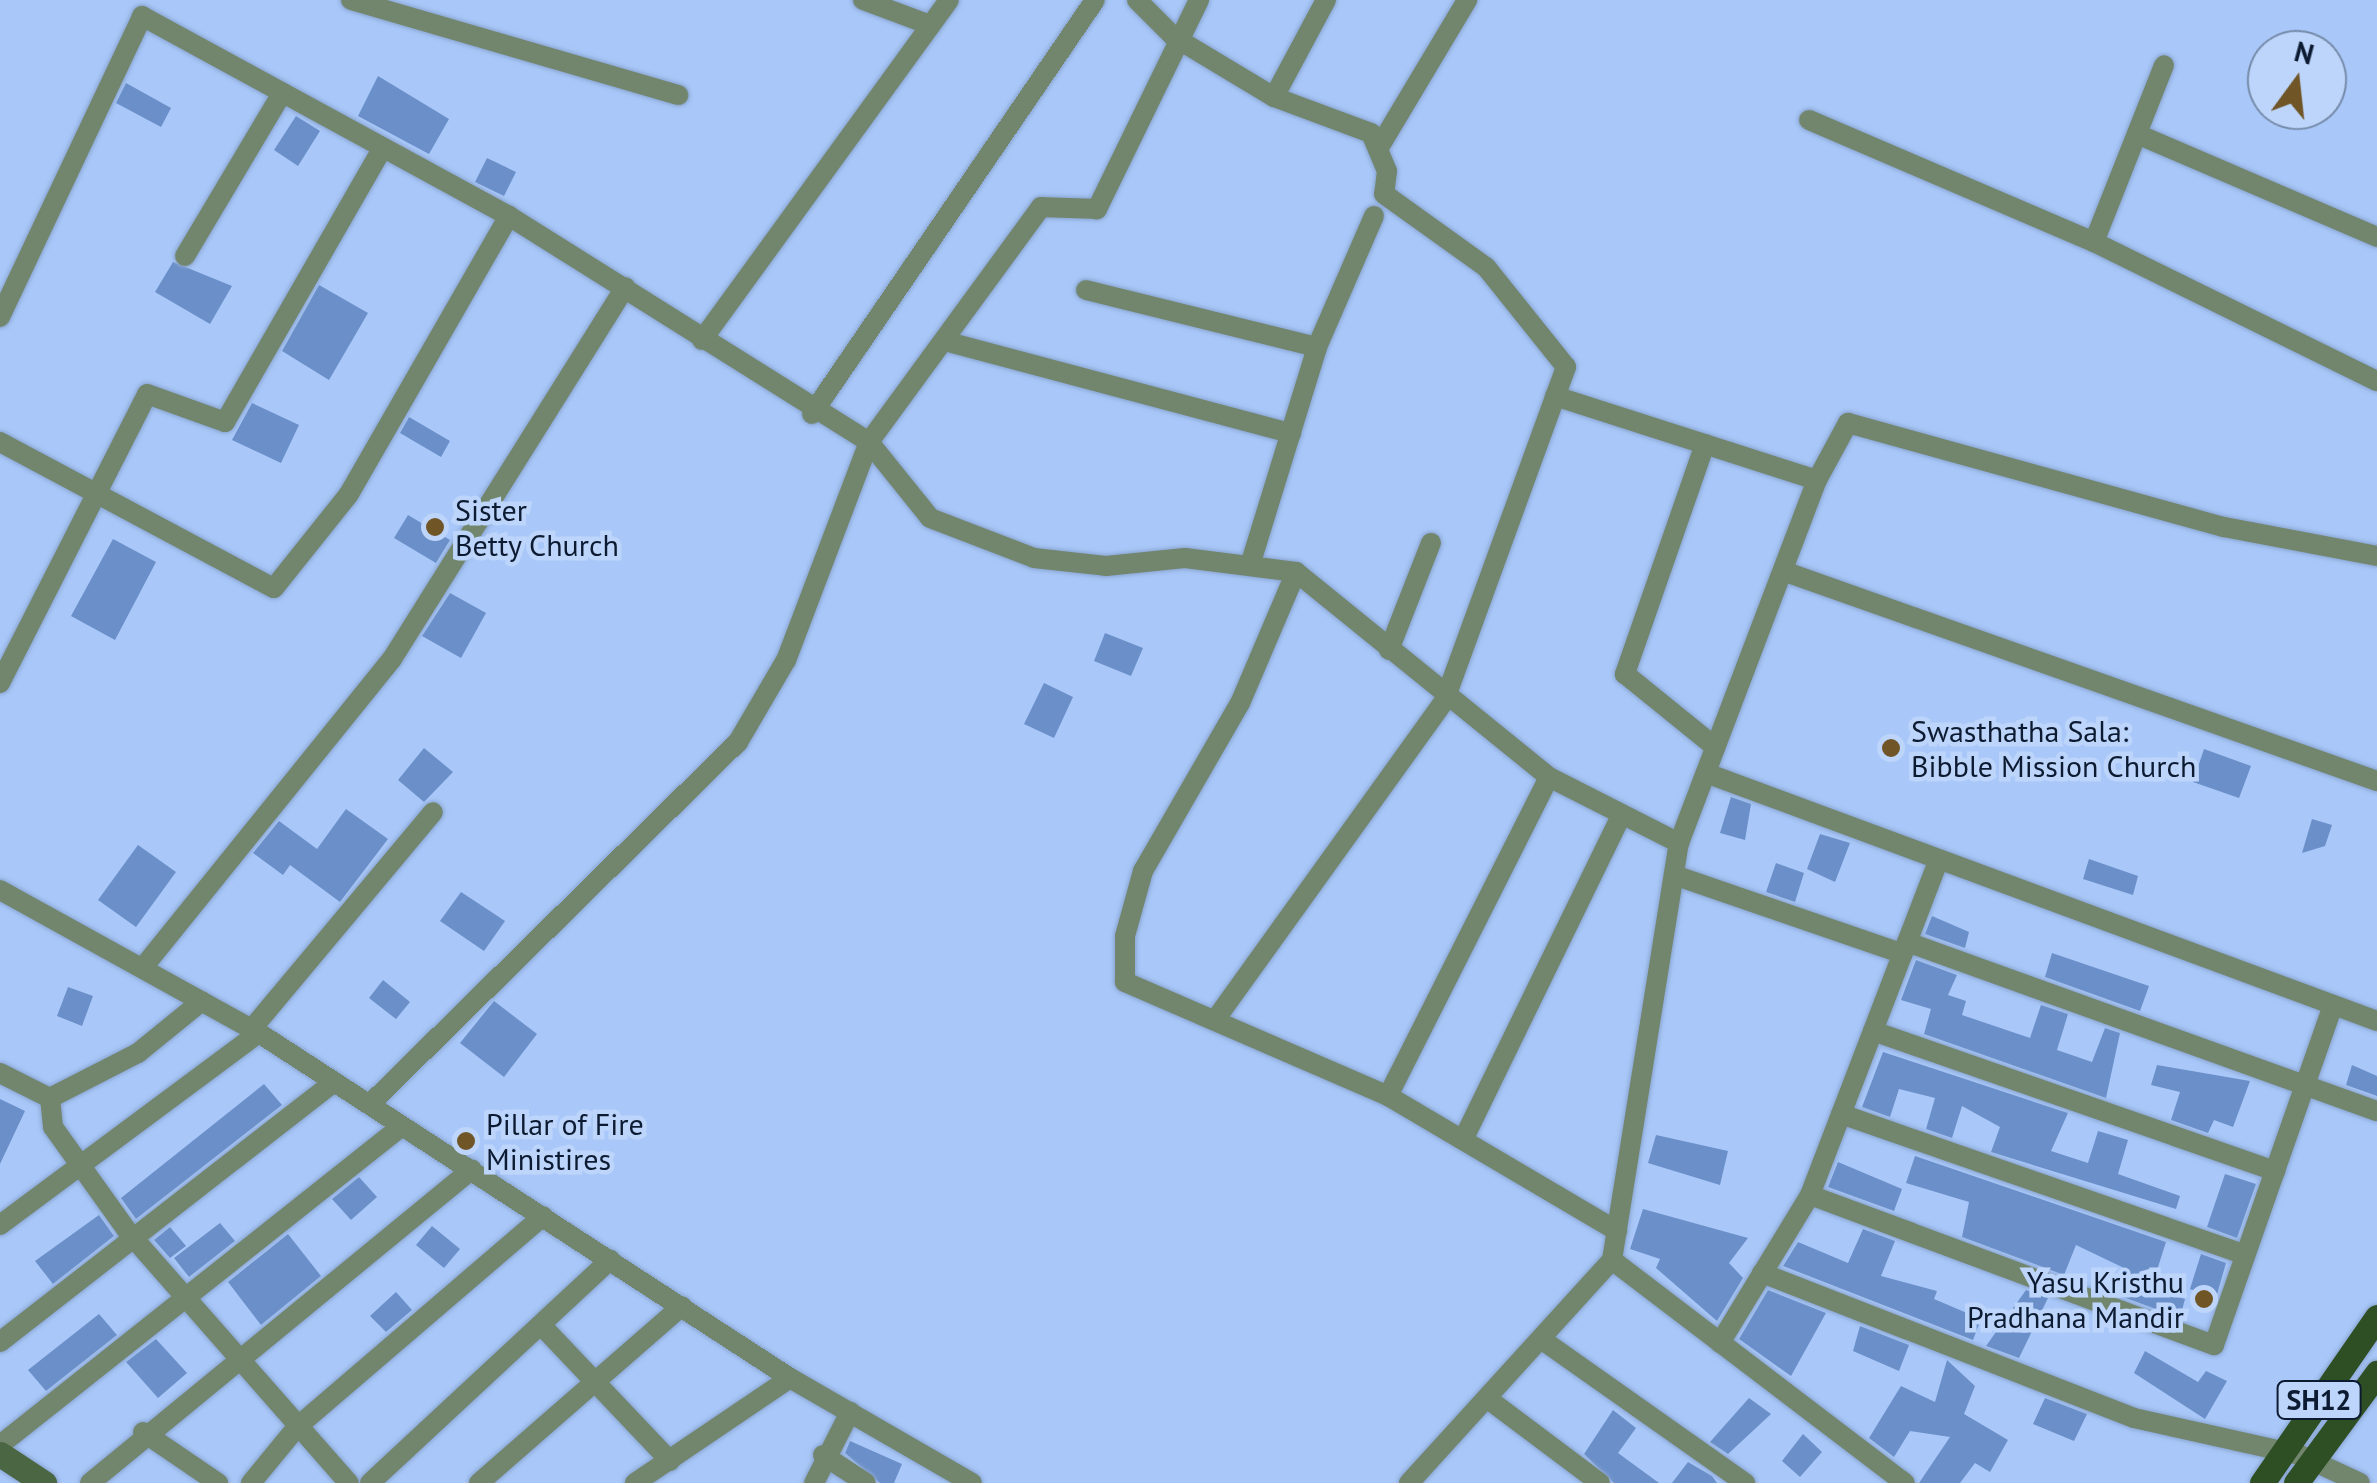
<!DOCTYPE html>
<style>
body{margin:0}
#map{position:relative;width:2377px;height:1483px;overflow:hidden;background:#a9c8f9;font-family:"PT Sans",sans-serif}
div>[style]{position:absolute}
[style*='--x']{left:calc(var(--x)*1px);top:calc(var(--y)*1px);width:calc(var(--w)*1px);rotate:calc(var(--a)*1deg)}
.building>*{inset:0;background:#6a8fc9}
.roads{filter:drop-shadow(0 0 2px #8aa5d1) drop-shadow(0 0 2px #8aa5d1)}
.street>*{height:20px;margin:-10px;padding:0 10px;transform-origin:10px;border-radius:10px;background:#72866d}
.secondary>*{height:25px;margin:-12.5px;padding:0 12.5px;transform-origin:12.5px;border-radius:12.5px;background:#4a6642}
.primary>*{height:25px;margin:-12.5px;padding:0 12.5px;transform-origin:12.5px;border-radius:12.5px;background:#2d4f23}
.dots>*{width:28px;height:28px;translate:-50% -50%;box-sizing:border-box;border:5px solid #bdd5fa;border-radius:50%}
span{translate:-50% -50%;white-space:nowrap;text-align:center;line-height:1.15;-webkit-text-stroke:9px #bdd5fa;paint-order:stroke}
.shield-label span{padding:2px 8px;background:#bdd5fa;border:2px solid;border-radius:8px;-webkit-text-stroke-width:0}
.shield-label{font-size:28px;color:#0c1b31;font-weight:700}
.poi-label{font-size:30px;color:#0c1b31}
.left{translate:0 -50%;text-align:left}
.right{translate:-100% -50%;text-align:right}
.north{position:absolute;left:2247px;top:30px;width:100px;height:100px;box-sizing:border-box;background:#bdd5fa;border:2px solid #768baa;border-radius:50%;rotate:15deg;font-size:28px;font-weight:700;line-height:40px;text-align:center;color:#0c1b31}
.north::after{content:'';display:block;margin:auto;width:35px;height:45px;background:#705527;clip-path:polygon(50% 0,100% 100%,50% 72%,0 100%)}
</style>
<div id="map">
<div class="building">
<i style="clip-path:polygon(378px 76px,449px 119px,429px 154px,358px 116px)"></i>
<i style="clip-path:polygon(126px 83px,171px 108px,161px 127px,116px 103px)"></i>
<i style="clip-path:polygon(296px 116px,320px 131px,298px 166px,274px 150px)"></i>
<i style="clip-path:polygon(487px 158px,516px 172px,504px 196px,475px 182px)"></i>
<i style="clip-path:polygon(173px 262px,232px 286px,210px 324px,155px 292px)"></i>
<i style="clip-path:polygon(319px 285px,368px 313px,329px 380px,282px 351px)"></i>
<i style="clip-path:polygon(252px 403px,299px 425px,281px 463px,232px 440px)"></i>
<i style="clip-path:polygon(409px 417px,450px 441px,441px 457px,400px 433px)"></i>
<i style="clip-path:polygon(408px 515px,450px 540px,436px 563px,394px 538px)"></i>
<i style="clip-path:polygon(113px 539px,156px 562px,115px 640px,71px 616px)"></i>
<i style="clip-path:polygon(450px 593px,486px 613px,461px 658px,422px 636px)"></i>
<i style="clip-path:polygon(1105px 633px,1143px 648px,1131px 676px,1094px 661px)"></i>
<i style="clip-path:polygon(1044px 683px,1073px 697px,1054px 738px,1024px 724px)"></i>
<i style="clip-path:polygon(424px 748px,453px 772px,424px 802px,398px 780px)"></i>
<i style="clip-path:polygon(2204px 749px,2251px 766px,2239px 798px,2193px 782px)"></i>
<i style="clip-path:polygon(1731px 797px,1751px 804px,1745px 840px,1720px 833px)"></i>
<i style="clip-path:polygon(346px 809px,388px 839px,340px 902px,290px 865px,283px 875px,253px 853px,279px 821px,317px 849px)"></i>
<i style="clip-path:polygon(2312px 819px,2332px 825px,2325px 846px,2302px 853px)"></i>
<i style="clip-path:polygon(1820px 834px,1850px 843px,1835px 882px,1807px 869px)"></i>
<i style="clip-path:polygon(138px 845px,176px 872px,136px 927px,98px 900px)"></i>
<i style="clip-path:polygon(2089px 859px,2138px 876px,2133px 895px,2083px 879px)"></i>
<i style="clip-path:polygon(1776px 863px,1804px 873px,1795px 902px,1766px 892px)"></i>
<i style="clip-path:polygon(461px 892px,505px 921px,484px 951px,440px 921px)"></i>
<i style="clip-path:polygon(1932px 916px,1969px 932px,1965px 948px,1925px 934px)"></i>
<i style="clip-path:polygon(2052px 953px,2149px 986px,2140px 1011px,2045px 977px)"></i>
<i style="clip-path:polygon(1916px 960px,1957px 975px,1948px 995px,1966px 1001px,1962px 1015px,2030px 1038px,2041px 1005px,2068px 1014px,2057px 1050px,2092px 1062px,2105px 1028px,2120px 1033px,2106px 1098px,1924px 1034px,1931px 1009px,1901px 1000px)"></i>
<i style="clip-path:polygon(383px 980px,410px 1002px,396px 1019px,369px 998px)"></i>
<i style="clip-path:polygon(68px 987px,93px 996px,82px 1026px,57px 1016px)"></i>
<i style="clip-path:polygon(494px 1001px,537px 1034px,504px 1077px,460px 1043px)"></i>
<i style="clip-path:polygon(1883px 1052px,2068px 1113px,2051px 1151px,2088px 1163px,2098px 1131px,2128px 1140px,2118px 1174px,2180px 1196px,2176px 1209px,1991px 1152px,2000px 1127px,1962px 1106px,1952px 1138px,1926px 1129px,1935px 1098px,1899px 1089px,1890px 1117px,1862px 1107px)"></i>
<i style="clip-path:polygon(2157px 1065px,2250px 1081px,2233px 1127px,2214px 1120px,2208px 1133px,2171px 1120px,2180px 1092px,2151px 1085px)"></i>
<i style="clip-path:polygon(2352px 1065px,2377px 1076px,2377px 1096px,2346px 1085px)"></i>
<i style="clip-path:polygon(264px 1084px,282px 1105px,136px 1219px,121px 1198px)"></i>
<i style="clip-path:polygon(0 1099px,25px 1111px,0 1164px)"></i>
<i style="clip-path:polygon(1656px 1135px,1728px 1151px,1720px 1185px,1648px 1163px)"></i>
<i style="clip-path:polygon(1915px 1156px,2166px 1242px,2151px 1289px,2185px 1299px,2180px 1318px,2115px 1294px,2124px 1268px,2076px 1245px,2064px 1275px,1962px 1237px,1969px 1202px,1906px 1183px)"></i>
<i style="clip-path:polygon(1838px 1162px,1902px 1189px,1894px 1211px,1828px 1187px)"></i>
<i style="clip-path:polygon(2225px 1174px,2256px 1184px,2237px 1238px,2207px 1227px)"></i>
<i style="clip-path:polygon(359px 1177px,377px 1197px,351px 1220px,332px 1199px)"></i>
<i style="clip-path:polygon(1643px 1209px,1748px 1238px,1729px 1263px,1743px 1278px,1717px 1321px,1656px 1268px,1660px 1259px,1630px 1249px)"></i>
<i style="clip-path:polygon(99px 1215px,114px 1236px,53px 1284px,35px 1261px)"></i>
<i style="clip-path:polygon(220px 1223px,235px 1241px,189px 1277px,174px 1258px)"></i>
<i style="clip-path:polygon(432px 1226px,460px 1249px,444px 1268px,416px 1245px)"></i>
<i style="clip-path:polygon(170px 1227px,186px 1246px,170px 1258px,154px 1240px)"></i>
<i style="clip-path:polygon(1863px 1229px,1895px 1241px,1881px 1276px,1937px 1291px,1934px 1299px,1981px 1319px,1973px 1340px,1783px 1266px,1798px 1242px,1848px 1263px)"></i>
<i style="clip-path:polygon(288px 1234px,321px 1276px,261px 1325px,228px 1282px)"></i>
<i style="clip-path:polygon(2201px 1254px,2226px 1263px,2216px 1298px,2190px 1289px)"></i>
<i style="clip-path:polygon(1768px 1290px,1826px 1313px,1791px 1376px,1739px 1339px)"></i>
<i style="clip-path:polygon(2026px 1290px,2048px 1298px,2019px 1358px,1986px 1346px)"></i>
<i style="clip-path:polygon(396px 1292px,412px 1310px,386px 1332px,370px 1316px)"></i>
<i style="clip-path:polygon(99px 1314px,117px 1335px,46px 1391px,28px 1370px)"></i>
<i style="clip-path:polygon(1860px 1326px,1909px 1345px,1899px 1371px,1853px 1351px)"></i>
<i style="clip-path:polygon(156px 1339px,187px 1373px,158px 1398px,126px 1362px)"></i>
<i style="clip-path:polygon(2145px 1351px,2198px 1382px,2206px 1371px,2227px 1381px,2205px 1419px,2134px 1373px)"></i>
<i style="clip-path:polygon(1947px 1360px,1975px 1386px,1964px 1414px,2008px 1440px,1990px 1472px,1975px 1463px,1960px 1483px,1919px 1483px,1950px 1437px,1910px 1431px,1894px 1457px,1869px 1438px,1901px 1386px,1935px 1402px)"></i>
<i style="clip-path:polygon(1749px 1398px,1771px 1414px,1728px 1454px,1710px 1442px)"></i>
<i style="clip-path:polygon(2045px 1398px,2087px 1414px,2074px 1441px,2033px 1424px)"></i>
<i style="clip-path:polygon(1613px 1410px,1636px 1428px,1618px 1453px,1659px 1483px,1614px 1483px,1584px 1454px)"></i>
<i style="clip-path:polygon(1803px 1434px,1822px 1452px,1800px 1477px,1782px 1461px)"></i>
<i style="clip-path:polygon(850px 1441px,902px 1464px,894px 1483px,880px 1483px,845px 1453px)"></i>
<i style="clip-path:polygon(1688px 1462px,1712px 1476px,1717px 1483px,1672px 1483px)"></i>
</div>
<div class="roads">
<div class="street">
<i style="--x:351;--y:0;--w:341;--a:16.2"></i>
<i style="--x:863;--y:0;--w:72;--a:20.5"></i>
<i style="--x:1137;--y:0;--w:52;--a:45"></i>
<i style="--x:1174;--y:37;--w:117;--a:31"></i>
<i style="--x:1274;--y:97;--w:103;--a:20.4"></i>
<i style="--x:1371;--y:133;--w:41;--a:67.2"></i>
<i style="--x:1387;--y:171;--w:23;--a:97"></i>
<i style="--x:1384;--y:194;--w:125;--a:35.6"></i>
<i style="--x:1486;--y:267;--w:128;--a:51.3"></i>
<i style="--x:1566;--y:367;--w:354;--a:110"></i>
<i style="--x:1445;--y:700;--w:393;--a:125.7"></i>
<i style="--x:1199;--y:0;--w:233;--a:116"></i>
<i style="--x:1097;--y:209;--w:56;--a:-178"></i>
<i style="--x:1041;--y:207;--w:291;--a:126.2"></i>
<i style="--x:869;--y:442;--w:97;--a:51.2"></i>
<i style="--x:930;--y:518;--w:111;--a:21"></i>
<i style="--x:1034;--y:558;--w:72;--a:6.3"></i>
<i style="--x:1106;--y:566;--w:79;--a:-5.8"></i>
<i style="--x:1185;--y:558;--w:112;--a:7.2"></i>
<i style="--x:1296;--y:572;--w:326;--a:39"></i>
<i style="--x:1549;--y:777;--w:146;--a:26.9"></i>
<i style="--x:1274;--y:97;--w:110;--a:-61.8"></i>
<i style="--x:1809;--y:120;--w:310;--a:23.2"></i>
<i style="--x:2094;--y:242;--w:315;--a:26.2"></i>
<i style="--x:2137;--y:134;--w:261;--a:23.2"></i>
<i style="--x:1378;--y:149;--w:174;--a:-59.1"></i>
<i style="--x:2094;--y:242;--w:190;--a:-68.4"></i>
<i style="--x:185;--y:256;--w:190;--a:-59.2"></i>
<i style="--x:1086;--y:290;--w:238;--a:13.9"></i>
<i style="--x:0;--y:317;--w:333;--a:-64.7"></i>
<i style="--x:142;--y:16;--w:418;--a:28.6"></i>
<i style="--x:509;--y:216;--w:425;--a:32.1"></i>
<i style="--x:869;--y:442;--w:233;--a:110.8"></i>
<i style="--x:786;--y:660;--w:95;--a:120.3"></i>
<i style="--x:738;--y:742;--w:516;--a:135.47"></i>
<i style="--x:702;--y:340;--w:420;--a:-54"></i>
<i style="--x:948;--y:342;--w:355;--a:14.9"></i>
<i style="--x:1555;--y:396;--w:275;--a:17.8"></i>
<i style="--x:812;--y:414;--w:501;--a:-55.64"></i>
<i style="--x:0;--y:442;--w:310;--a:28.1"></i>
<i style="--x:274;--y:588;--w:120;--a:-51.4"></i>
<i style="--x:349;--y:494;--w:321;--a:-60.1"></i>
<i style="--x:1705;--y:444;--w:244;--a:109.2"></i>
<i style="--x:1625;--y:674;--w:116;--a:39"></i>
<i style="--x:1251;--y:562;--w:225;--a:-72.9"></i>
<i style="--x:1317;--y:347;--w:143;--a:-66.5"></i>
<i style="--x:1783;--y:571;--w:630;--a:19.47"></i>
<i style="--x:1296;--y:572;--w:142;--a:113.1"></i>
<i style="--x:1240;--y:703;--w:194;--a:120"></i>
<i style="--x:1143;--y:871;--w:67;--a:105.5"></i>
<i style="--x:1125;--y:936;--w:46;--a:90"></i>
<i style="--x:1125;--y:982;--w:287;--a:23.4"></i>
<i style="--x:1388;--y:1096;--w:266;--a:30.5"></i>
<i style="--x:1389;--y:650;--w:115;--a:-68.6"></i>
<i style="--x:0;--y:683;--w:324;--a:-63"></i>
<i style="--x:147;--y:394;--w:83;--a:19.7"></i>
<i style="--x:225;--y:422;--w:315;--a:-60.1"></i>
<i style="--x:1706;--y:773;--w:715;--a:20.28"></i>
<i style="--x:1674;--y:875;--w:242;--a:19"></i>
<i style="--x:0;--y:890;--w:296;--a:28.9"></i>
<i style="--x:259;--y:1033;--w:633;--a:33.01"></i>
<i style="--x:790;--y:1378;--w:210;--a:30"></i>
<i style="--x:1907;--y:942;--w:499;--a:19.8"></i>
<i style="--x:145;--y:965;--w:393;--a:-51.1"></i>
<i style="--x:392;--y:659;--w:439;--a:-57.9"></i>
<i style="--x:250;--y:1031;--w:285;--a:-50.1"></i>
<i style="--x:1873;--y:1031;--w:426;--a:19.2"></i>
<i style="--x:0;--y:1073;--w:56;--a:26.6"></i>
<i style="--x:50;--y:1098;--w:29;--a:84"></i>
<i style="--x:53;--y:1127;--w:130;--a:54.4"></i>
<i style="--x:129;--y:1233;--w:333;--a:48.7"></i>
<i style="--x:1388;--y:1096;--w:357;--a:-63.2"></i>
<i style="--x:50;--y:1098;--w:99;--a:-27.1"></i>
<i style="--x:138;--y:1053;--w:82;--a:-39.1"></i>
<i style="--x:1841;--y:1114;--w:428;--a:19.2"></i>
<i style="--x:1463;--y:1140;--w:358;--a:-64"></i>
<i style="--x:1810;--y:1195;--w:431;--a:20.4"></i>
<i style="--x:2214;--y:1345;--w:360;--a:-70.7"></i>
<i style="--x:0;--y:1225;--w:322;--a:-36.6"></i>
<i style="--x:1612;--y:1260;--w:368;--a:37.3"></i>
<i style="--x:1762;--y:1273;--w:399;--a:21.3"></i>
<i style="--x:2134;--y:1418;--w:170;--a:12.6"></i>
<i style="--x:2300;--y:1455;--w:66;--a:25"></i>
<i style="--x:542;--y:1326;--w:186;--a:46.5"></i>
<i style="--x:1541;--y:1339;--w:250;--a:35.2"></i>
<i style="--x:0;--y:1342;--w:422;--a:-37.9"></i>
<i style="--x:1720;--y:1343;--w:173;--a:-58.7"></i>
<i style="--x:1810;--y:1195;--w:357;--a:-69"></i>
<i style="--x:1488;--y:1399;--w:140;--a:36.9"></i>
<i style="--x:143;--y:1432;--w:91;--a:34.2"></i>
<i style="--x:0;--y:1445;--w:513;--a:-38.43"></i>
<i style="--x:823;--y:1455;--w:51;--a:33.1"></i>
<i style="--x:90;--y:1483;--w:494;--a:-39.4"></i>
<i style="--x:251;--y:1483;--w:72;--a:-50.6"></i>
<i style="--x:297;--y:1427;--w:324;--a:-40.6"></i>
<i style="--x:370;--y:1483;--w:328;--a:-42.9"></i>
<i style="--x:479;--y:1483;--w:269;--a:-41.1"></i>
<i style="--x:635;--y:1483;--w:187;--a:-34.1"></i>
<i style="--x:814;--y:1483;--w:80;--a:-63.1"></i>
<i style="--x:1409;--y:1483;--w:302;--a:-47.7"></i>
<i style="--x:1612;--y:1260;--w:422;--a:-80.9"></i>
<i style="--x:1679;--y:843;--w:388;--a:-69.2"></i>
<i style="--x:1817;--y:480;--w:65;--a:-61.5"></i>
<i style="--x:1848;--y:423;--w:390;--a:15.5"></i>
<i style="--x:2224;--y:527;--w:156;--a:10.7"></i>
</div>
<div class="secondary">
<i style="--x:0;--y:1454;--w:53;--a:33.4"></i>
</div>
<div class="primary">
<i style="--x:2262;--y:1483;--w:202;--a:-55.3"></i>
<i style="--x:2296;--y:1483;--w:137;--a:-53.6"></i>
</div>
</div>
<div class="dots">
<i style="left:435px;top:527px;background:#705527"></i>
<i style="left:1891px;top:748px;background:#705527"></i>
<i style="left:466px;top:1141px;background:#705527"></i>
<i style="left:2204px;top:1299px;background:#705527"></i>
</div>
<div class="shield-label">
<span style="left:2319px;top:1400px">SH12</span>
</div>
<div class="poi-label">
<span class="left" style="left:455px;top:527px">Sister<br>Betty Church</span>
<span class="left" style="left:1911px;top:748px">Swasthatha Sala:<br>Bibble Mission Church</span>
<span class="left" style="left:486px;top:1141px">Pillar of Fire<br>Ministires</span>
<span class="right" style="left:2184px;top:1299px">Yasu Kristhu<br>Pradhana Mandir</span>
</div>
<div class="north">N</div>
</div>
